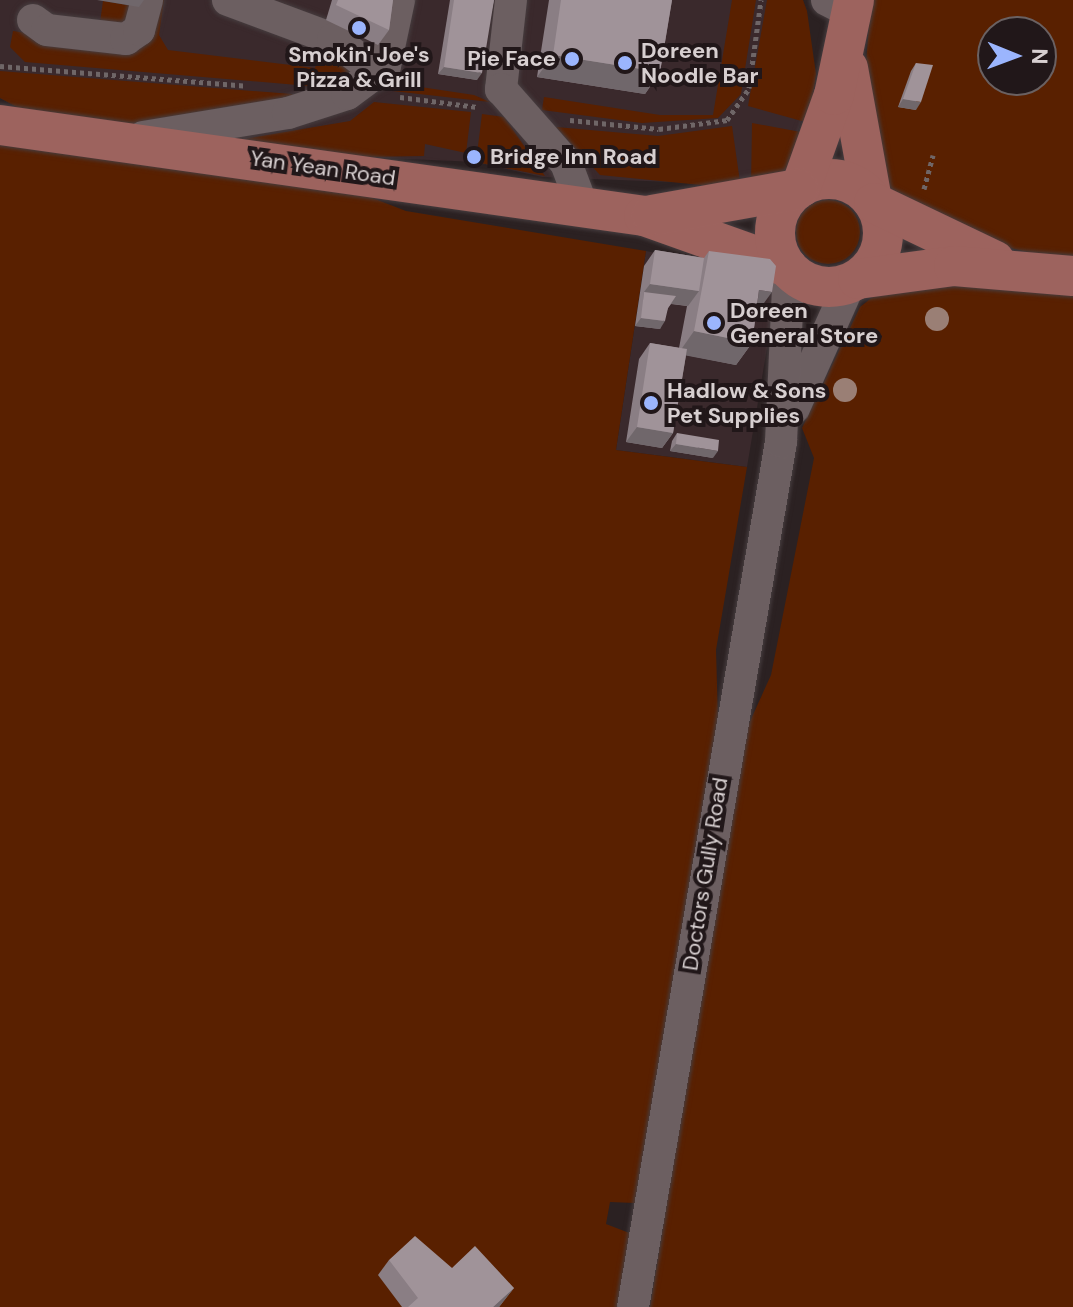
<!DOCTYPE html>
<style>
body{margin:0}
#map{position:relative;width:1073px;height:1307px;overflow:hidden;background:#2b2122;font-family:"DM Sans",sans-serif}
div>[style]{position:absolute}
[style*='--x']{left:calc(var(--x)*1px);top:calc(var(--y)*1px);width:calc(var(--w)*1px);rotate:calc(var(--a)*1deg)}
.built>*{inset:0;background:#3a292c}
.green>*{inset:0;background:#592000}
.round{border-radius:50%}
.path>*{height:5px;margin-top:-2.5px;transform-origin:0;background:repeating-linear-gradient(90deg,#6f6667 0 4px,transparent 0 8px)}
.roads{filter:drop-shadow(0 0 2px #463d3f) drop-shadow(0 0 2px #463d3f)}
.minor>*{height:32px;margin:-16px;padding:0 16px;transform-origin:16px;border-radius:16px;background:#6c5f61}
.major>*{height:40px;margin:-20px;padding:0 20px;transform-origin:20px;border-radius:20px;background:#9d635e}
.major>.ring{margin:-20px;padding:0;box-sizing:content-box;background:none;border:40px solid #9d635e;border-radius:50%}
.trees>*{width:24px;height:24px;margin:-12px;border-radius:50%;background:#9a7f75}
.wall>*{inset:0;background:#8a7e84}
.shaded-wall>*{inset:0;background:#70676b}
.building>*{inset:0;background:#a09399}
.dots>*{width:22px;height:22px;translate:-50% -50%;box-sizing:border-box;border:4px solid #211719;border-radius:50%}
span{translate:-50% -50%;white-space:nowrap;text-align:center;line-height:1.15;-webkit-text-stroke:8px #211719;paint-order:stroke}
.poi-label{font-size:22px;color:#d7cfd0;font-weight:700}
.left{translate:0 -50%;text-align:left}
.right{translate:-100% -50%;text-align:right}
.street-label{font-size:22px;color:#d7cfd0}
.north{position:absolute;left:977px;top:16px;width:80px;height:80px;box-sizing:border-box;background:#211719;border:2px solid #6a6162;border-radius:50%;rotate:91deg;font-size:22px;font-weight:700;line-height:32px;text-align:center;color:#d7cfd0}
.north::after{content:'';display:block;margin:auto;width:28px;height:36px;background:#9bb5fd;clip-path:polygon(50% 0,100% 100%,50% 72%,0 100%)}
</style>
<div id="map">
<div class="built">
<i style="clip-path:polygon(0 0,803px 0,816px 74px,784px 175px,722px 184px,542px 177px,476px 162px,363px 157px,30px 114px,0 98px)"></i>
<i style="clip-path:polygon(646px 251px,769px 275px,780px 333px,768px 342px,747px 467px,616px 450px)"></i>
</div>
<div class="green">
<i style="clip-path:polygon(158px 0,164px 0,159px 35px,168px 50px,315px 68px,322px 45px,352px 72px,321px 87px,25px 62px,10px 47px,13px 31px,119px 47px)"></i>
<i style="clip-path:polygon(732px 0,756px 0,741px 94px,718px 118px,642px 123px,542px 110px,544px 97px,660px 115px,713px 115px)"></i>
<i style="clip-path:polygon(767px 0,803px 0,807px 11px,816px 74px,809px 123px,748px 106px)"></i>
<i style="clip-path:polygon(evenodd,871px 0,1073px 0,1073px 263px,974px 239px,888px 194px,864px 88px,871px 0,993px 32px,1041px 32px,1041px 80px,993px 80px,993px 32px)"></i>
<i style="clip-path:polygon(103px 1px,139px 7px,134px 21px,99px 30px)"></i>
<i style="clip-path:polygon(0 71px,292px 94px,294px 99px,126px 125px,30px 114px,0 98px)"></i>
<i style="clip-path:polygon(394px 83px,474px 95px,490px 102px,375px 89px)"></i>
<i style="clip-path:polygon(374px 102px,471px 112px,466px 153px,425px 144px,424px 156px,363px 157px,232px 141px,350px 121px)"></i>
<i style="clip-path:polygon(482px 114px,504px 117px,545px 176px,476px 162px)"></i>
<i style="clip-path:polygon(752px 123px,806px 133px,784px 175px,751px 187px)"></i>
<i style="clip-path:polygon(732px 126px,741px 189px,600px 175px,556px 127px,658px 136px)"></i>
<i style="clip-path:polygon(0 142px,357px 192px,406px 211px,646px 251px,616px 450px,747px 467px,716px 650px,718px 719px,635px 1203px,610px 1202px,606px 1224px,632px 1234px,622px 1307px,0 1307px)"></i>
<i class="round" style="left:796px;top:200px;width:64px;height:64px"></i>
<i style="clip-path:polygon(954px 284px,1073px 295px,1073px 1307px,650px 1307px,742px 739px,771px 675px,814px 458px,802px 428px,860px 307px,879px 292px)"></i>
</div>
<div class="path">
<i style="--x:0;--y:66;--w:247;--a:4.6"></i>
<i style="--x:400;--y:97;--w:78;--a:7.4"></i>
<i style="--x:570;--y:120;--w:89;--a:5.8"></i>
<i style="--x:659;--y:129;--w:69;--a:-7.5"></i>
<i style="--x:727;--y:120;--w:39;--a:-55"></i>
<i style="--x:749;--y:88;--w:89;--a:-82.2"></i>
<i style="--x:924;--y:189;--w:35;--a:-75"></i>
</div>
<div class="roads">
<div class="minor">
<i style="--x:228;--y:0;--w:112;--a:20.4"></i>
<i style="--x:333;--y:39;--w:57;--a:36.5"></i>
<i style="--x:511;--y:0;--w:90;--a:96.4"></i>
<i style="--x:501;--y:89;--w:98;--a:48.7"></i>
<i style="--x:566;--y:163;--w:48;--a:69.3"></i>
<i style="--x:827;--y:0;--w:28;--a:27"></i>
<i style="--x:33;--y:20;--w:17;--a:36"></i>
<i style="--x:47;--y:30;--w:80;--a:6.5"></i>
<i style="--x:126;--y:39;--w:16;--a:-35"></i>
<i style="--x:139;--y:30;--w:31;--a:-75"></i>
<i style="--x:143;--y:137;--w:147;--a:-9.4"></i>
<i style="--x:288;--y:113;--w:62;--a:-17.9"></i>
<i style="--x:347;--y:94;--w:47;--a:-36.4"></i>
<i style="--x:385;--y:66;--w:67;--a:-78"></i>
<i style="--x:794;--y:408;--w:137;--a:-65.9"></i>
<i style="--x:633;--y:1307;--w:878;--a:-80.29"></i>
<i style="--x:781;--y:442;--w:173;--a:-87.4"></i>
</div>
<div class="major">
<i style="--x:848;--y:68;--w:134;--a:79.7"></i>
<i style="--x:0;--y:125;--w:650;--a:8.04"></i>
<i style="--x:644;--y:216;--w:152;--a:19.6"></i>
<i class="ring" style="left:775px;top:179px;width:68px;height:68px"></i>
<i style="--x:801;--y:187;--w:98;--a:-70.3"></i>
<i style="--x:834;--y:95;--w:97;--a:-78.1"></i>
<i style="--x:874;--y:203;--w:134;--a:25.6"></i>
<i style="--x:652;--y:215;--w:148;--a:-10.1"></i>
<i style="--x:858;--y:279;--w:97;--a:-7.7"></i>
<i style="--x:954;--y:266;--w:119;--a:4.8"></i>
</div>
</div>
<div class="trees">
<i style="left:937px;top:319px"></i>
<i style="left:845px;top:390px"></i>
</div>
<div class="wall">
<i style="clip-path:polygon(332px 0,393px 0,389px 30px,378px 45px,326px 20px)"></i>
<i style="clip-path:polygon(450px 0,494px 0,477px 80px,438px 74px)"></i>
<i style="clip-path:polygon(549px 0,672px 0,660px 72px,645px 94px,537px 77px)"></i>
<i style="clip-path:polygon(916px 63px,916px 110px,898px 107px,911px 71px)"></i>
<i style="clip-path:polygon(655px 250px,704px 258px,709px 251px,756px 314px,752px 343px,736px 365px,686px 355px,673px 433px,662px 448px,626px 442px,639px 359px,650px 343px,679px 348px,687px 306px,671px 304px,668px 308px,660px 329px,635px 326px,644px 266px)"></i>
<i style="clip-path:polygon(677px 433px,713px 458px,670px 451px,672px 441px)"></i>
<i style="clip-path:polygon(389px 1260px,452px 1268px,514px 1288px,499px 1307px,402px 1307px,378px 1275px)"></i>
</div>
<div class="shaded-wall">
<i style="clip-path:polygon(97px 0,144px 0,139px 7px)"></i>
<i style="clip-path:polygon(553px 55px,660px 72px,645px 94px,537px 77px)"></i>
<i style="clip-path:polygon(444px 67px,482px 73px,477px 80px,438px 74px)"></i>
<i style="clip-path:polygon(903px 99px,921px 102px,916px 110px,898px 107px)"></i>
<i style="clip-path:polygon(650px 284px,699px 291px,688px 306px,643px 300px,644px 292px)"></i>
<i style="clip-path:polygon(759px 290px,772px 292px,756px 314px)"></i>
<i style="clip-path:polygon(641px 318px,665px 321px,660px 329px,635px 326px)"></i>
<i style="clip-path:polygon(694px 331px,752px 343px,736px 365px,678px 354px)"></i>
<i style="clip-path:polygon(637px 427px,673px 433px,662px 448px,626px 442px)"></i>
<i style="clip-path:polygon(676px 444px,718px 451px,713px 458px,670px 451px)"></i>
<i style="clip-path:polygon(514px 1288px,499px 1307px,493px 1307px)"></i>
</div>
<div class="building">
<i style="clip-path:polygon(338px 0,393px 0,389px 30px,336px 5px)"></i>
<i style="clip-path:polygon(454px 0,494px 0,482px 73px,444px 67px)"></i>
<i style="clip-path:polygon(561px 0,672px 0,660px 72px,553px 55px)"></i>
<i style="clip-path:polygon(916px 63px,933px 65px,921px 102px,903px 99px)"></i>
<i style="clip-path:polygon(655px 250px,704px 258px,699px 291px,650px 284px)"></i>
<i style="clip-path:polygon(709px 251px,770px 259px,776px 266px,772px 292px,759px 290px,752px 343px,694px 331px)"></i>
<i style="clip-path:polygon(644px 292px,676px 296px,668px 308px,665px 321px,641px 318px)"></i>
<i style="clip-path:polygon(650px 343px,687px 349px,673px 433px,637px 427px)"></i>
<i style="clip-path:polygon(677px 433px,719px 440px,718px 451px,676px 444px)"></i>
<i style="clip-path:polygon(415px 1236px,452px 1268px,475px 1246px,514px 1288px,493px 1307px,408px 1307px,418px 1298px,389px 1260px)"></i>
</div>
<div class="dots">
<i style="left:359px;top:28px;background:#9bb5fd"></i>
<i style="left:572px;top:59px;background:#9bb5fd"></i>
<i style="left:625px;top:63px;background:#9bb5fd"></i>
<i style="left:474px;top:157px;background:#9bb5fd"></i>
<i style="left:714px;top:323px;background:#9bb5fd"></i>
<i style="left:651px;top:403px;background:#9bb5fd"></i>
</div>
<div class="poi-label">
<span class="left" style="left:641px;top:63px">Doreen<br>Noodle Bar</span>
<span style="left:359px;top:67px">Smokin' Joe's<br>Pizza &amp; Grill</span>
<span class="right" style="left:556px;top:59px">Pie Face</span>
<span class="left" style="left:490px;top:157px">Bridge Inn Road</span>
<span class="left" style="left:730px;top:323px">Doreen<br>General Store</span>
<span class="left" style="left:667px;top:403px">Hadlow &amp; Sons<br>Pet Supplies</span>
</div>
<div class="street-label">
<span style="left:323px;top:168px;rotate:8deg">Yan Yean Road</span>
<span style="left:705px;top:874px;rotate:-81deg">Doctors Gully Road</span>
</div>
<div class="north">N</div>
</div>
